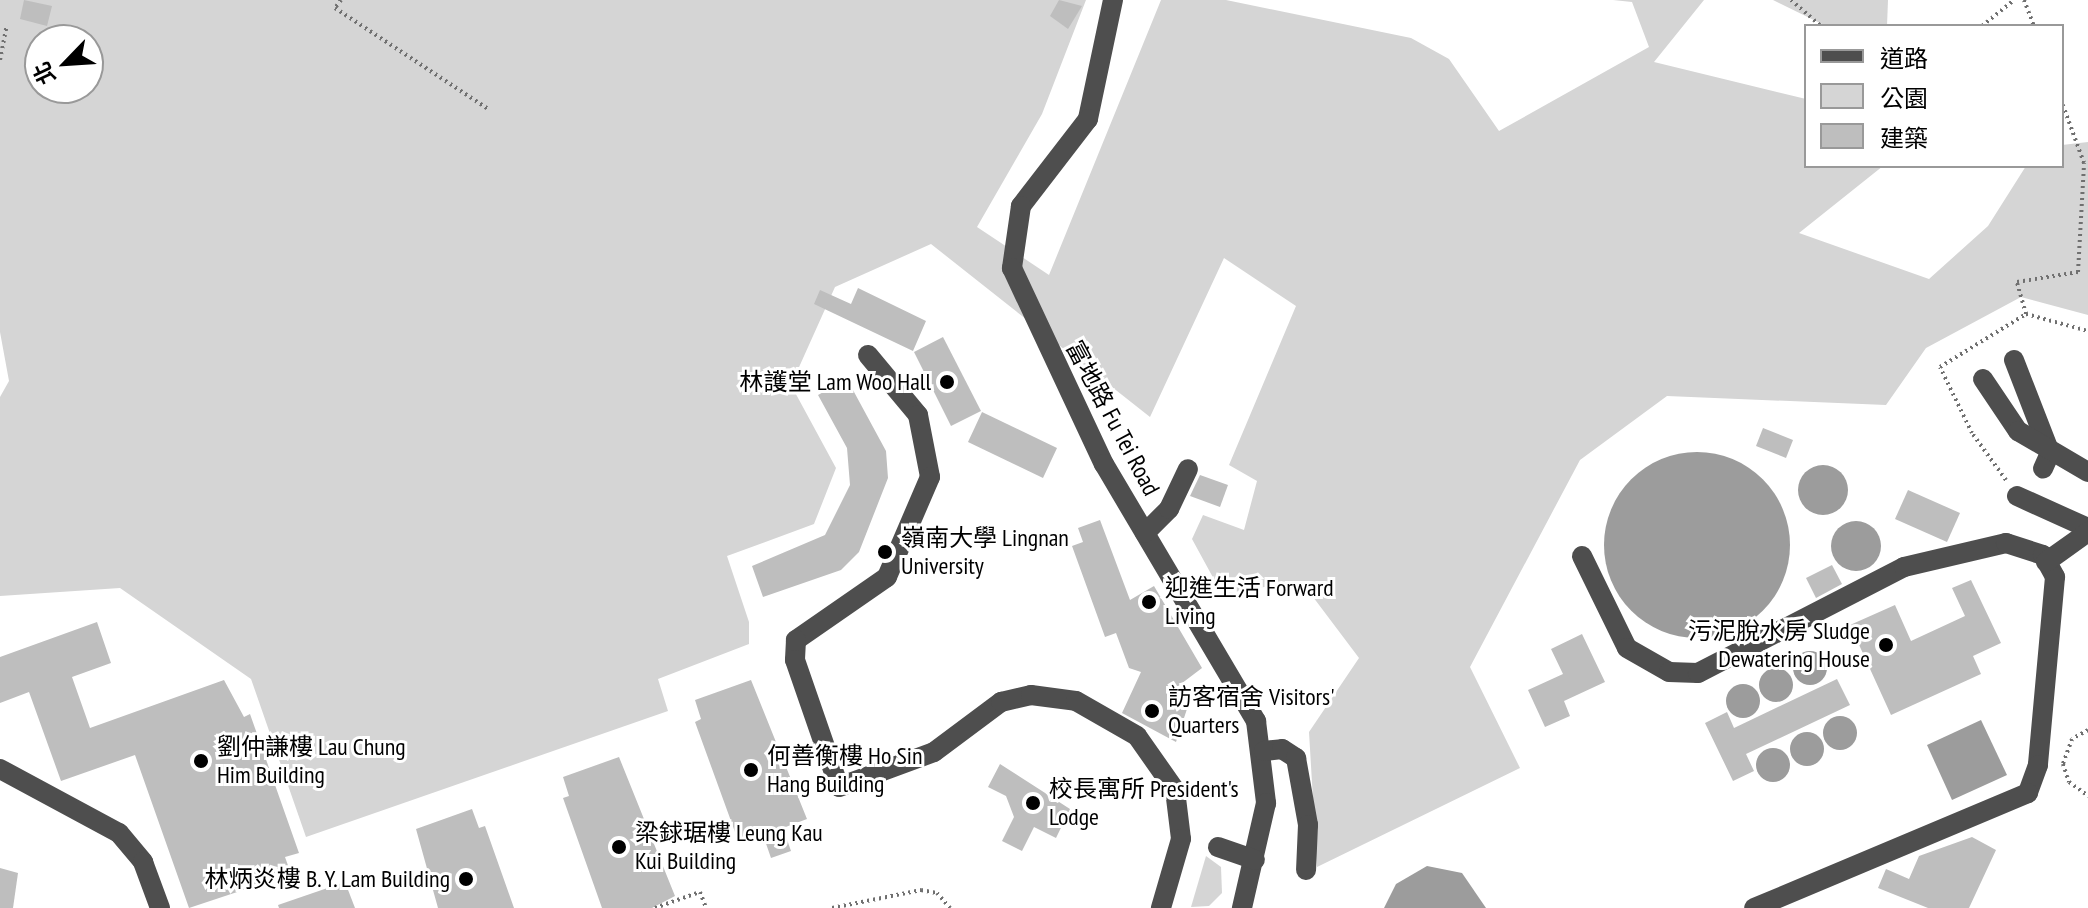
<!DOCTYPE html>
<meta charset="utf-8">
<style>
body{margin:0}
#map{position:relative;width:2088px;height:908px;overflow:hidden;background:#fff;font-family:"PT Sans Narrow","Noto Sans TC",sans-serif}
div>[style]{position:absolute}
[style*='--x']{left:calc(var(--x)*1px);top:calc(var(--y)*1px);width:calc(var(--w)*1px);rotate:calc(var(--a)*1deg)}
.green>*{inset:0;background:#d5d5d5}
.water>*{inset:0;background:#9c9c9c}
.round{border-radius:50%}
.building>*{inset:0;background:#bebebe}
.path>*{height:4px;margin-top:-2px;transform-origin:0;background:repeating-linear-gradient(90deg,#707070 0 2px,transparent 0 6px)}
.minor>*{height:20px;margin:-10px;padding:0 10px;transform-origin:10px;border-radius:10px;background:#4e4e4e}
.dots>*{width:22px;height:22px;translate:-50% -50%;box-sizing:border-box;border:4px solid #fff;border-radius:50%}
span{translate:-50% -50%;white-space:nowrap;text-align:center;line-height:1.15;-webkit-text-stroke:6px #fff;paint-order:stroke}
.poi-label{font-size:24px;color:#000}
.right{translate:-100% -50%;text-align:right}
.left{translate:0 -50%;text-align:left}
.street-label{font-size:24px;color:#000}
.legend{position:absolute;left:1804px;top:24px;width:260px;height:144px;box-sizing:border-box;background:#fff;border:2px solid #999;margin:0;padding:10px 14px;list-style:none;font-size:24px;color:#000}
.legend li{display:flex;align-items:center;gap:16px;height:40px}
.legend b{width:40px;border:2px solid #999}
.north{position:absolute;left:24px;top:24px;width:80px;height:80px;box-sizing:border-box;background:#fff;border:2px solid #999;border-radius:50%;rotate:245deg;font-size:22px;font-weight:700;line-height:32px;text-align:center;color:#000}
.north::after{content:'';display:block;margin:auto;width:28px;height:36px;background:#000;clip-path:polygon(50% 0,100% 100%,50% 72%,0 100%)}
</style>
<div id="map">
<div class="green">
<i style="clip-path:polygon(evenodd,0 0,1086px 0,1042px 114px,977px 227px,1049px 275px,1161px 0,1226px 0,1411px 38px,1449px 59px,1499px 131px,1649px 47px,1632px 2px,1613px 0,1704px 0,1654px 62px,1806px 99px,1806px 166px,1883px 166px,1799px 233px,1929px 279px,1988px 226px,2026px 166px,2062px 166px,2062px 145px,2088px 142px,2088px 315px,2021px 297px,1926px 348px,1886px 405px,1667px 396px,1580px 460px,1470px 667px,1520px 768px,1317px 867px,1309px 732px,1359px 658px,1301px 581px,1222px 594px,1192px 539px,1203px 515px,1244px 530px,1257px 481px,1229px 465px,1296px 306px,1224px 258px,1150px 417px,931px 244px,835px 287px,791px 385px,836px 468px,814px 524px,727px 556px,749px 622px,749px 644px,658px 679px,668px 711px,306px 837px,251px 679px,120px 588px,0 596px,0 397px,9px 381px,0 332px,0 0,40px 40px,88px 40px,88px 88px,40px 88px,40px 40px)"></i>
<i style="clip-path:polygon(1773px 0,1888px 0,1887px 26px,1826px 26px)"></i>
<i style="clip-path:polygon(1206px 856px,1221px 867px,1222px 893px,1209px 906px,1191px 907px)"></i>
</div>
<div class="water">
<i class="round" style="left:1604px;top:452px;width:186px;height:186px"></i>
<i class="round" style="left:1798px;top:465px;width:50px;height:50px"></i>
<i class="round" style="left:1831px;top:521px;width:50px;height:50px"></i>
<i class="round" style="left:1793px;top:651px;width:34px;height:34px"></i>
<i class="round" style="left:1759px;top:668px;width:34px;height:34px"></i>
<i class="round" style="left:1726px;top:684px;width:34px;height:34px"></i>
<i class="round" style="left:1823px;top:716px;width:34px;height:34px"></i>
<i style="clip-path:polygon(1981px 720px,2007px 775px,1952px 800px,1927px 745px)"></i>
<i class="round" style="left:1790px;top:732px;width:34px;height:34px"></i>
<i class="round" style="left:1756px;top:748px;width:34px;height:34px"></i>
<i style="clip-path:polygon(1427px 866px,1462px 873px,1486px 908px,1384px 908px,1396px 884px)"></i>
</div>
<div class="building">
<i style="clip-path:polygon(24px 0,52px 6px,47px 26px,20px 19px)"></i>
<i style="clip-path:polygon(1059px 0,1082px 6px,1068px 29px,1050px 16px)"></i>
<i style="clip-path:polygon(858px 288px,926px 321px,913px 351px,814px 304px,820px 290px,851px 304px)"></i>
<i style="clip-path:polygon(943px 337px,981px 411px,951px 426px,914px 352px)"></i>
<i style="clip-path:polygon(847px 379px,886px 451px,888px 478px,859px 552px,841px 570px,763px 597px,752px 566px,825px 535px,850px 485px,847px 448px,818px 395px)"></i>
<i style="clip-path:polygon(982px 412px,1057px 448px,1043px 478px,968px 442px)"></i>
<i style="clip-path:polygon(1763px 428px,1793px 440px,1786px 458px,1756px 446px)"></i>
<i style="clip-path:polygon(1200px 475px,1228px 485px,1220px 507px,1190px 496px)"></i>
<i style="clip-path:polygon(1908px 490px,1960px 513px,1947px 542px,1895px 519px)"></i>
<i style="clip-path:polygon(1100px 520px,1130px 600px,1154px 586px,1202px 668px,1169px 693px,1189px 703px,1176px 742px,1122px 713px,1141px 672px,1129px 668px,1116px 633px,1105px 637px,1072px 546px,1083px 542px,1078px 528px)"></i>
<i style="clip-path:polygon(1832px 565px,1842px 584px,1816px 598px,1806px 578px)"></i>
<i style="clip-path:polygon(1971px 580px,2001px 643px,1973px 656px,1981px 674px,1891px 715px,1850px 625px,1895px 605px,1911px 641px,1965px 616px,1952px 588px)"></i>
<i style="clip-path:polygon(97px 622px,111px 663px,72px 677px,90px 728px,224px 680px,244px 717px,250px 714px,299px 853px,285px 857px,291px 874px,189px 908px,135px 755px,61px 781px,29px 692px,0 703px,0 657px)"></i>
<i style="clip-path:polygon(1582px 634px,1605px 682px,1564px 701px,1570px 716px,1545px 727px,1528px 690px,1563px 674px,1551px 649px)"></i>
<i style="clip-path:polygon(1837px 679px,1850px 705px,1746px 754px,1754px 771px,1733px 781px,1705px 723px,1727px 712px,1734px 728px)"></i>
<i style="clip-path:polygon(751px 680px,807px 819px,783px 828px,791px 851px,771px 858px,763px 835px,739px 843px,695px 722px,701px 719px,695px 700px)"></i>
<i style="clip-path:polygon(619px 757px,675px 896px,652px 908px,602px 908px,563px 798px,569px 796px,563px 777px)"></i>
<i style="clip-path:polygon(1000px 764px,1070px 809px,1056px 838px,1034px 827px,1022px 851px,1002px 841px,1014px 817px,1006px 796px,988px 787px)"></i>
<i style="clip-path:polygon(472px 809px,479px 828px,485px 826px,514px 908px,438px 908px,416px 829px)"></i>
<i style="clip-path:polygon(1972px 837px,1996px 850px,1969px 908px,1928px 908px,1878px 888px,1886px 869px,1909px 879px,1919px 856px)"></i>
<i style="clip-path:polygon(0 868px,18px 873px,13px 908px,0 908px)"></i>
<i style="clip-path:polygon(345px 882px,355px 908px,279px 908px,278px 905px)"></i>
</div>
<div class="path">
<i style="--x:341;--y:0;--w:10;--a:127"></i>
<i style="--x:335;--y:8;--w:183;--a:33.4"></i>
<i style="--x:1791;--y:0;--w:40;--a:41"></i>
<i style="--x:2024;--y:0;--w:28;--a:69"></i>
<i style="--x:1982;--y:26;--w:41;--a:-39.1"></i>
<i style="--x:0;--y:60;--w:33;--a:-79"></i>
<i style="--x:2026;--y:314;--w:33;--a:-106"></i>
<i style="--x:2017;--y:282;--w:62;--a:-9.3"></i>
<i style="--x:2078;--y:272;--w:109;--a:-86.8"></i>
<i style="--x:2084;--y:163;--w:64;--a:-110.1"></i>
<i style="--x:2006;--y:480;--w:58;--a:-125.9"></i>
<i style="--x:1972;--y:433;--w:73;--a:-115.9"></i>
<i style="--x:1940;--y:367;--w:101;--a:-31.6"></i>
<i style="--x:2026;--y:314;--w:64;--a:15.3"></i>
<i style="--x:2088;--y:730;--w:18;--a:151"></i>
<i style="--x:2072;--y:739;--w:27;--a:110"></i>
<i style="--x:2063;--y:764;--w:19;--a:72"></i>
<i style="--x:2069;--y:782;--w:24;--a:36"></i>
<i style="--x:655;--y:908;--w:48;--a:-19.6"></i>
<i style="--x:700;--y:892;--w:17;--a:69"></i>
<i style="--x:832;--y:908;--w:91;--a:-11.4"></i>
<i style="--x:921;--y:890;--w:16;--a:11"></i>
<i style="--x:937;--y:893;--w:20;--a:49"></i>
</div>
<div class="minor">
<i style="--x:1113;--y:0;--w:122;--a:101.9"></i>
<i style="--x:1088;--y:119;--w:110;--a:127.6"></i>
<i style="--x:1021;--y:206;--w:63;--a:98.3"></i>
<i style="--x:1012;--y:268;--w:217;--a:64.9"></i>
<i style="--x:1104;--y:464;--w:299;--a:59.4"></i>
<i style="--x:1256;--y:721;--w:83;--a:83"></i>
<i style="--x:1266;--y:803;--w:108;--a:102.9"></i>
<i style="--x:868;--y:355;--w:78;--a:50.2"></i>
<i style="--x:918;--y:415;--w:63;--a:79"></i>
<i style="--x:930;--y:477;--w:109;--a:113.3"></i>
<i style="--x:887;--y:577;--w:111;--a:145.3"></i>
<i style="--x:796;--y:640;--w:20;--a:93"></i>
<i style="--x:795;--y:660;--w:134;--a:70.9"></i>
<i style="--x:839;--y:787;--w:101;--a:-20.2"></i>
<i style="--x:934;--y:752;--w:84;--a:-36.7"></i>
<i style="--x:1001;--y:702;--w:31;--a:-13"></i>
<i style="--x:1031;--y:695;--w:45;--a:7.6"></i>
<i style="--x:1076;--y:701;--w:70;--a:29.8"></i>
<i style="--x:1137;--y:736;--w:66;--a:54.9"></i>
<i style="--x:1175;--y:790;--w:49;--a:83"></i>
<i style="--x:1181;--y:839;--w:72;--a:106.2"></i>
<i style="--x:2014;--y:360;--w:100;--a:68.8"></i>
<i style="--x:2050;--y:453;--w:17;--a:114"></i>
<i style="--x:1983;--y:379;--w:63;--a:56.1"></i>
<i style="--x:2018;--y:431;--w:81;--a:30.4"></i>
<i style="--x:2017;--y:496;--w:78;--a:24.3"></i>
<i style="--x:1145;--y:533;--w:34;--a:-45"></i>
<i style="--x:1169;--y:509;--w:44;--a:-64.6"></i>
<i style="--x:1582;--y:556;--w:102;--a:63.9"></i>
<i style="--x:1627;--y:648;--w:48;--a:29.7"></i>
<i style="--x:1669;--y:672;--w:29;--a:2"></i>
<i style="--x:1698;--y:673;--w:232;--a:-27.2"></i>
<i style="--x:1904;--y:567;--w:105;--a:-13.2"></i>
<i style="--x:2006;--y:543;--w:39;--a:18"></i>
<i style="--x:2043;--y:555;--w:25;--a:61"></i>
<i style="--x:2055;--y:577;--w:189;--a:95.2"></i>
<i style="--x:2038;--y:765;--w:30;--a:110"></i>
<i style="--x:2028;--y:793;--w:297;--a:157.2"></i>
<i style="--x:2046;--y:562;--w:52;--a:-35.5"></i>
<i style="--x:1264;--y:751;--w:18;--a:-6"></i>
<i style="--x:1282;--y:749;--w:17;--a:33"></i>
<i style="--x:1296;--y:758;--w:68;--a:79.8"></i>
<i style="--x:1308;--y:825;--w:45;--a:92.5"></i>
<i style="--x:0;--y:769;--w:135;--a:28.3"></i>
<i style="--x:119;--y:833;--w:38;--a:50"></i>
<i style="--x:143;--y:862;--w:49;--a:69.7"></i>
<i style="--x:1218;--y:847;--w:39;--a:19"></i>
</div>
<div class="dots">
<i style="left:947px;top:382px;background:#000"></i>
<i style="left:885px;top:552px;background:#000"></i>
<i style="left:1149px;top:602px;background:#000"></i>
<i style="left:1886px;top:645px;background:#000"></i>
<i style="left:1152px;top:711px;background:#000"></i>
<i style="left:201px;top:761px;background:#000"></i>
<i style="left:751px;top:770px;background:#000"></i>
<i style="left:1033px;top:803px;background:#000"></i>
<i style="left:619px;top:847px;background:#000"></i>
<i style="left:466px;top:879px;background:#000"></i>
</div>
<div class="poi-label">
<span class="right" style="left:931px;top:382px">林護堂 Lam Woo Hall</span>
<span class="left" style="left:901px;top:552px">嶺南大學 Lingnan<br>University</span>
<span class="left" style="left:1165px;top:602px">迎進生活 Forward<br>Living</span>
<span class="right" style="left:1870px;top:645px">污泥脫水房 Sludge<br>Dewatering House</span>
<span class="left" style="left:1168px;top:711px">訪客宿舍 Visitors'<br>Quarters</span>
<span class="left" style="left:217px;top:761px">劉仲謙樓 Lau Chung<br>Him Building</span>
<span class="left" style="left:767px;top:770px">何善衡樓 Ho Sin<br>Hang Building</span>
<span class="left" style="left:1049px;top:803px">校長寓所 President's<br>Lodge</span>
<span class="left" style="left:635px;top:847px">梁銶琚樓 Leung Kau<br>Kui Building</span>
<span class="right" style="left:450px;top:879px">林炳炎樓 B. Y. Lam Building</span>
</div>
<div class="street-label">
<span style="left:1113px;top:418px;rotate:62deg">富地路 Fu Tei Road</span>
</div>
<ul class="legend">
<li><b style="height:10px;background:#4e4e4e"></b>道路</li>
<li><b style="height:22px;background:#d5d5d5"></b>公園</li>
<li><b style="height:22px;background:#bebebe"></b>建築</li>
</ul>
<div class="north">北</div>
</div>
